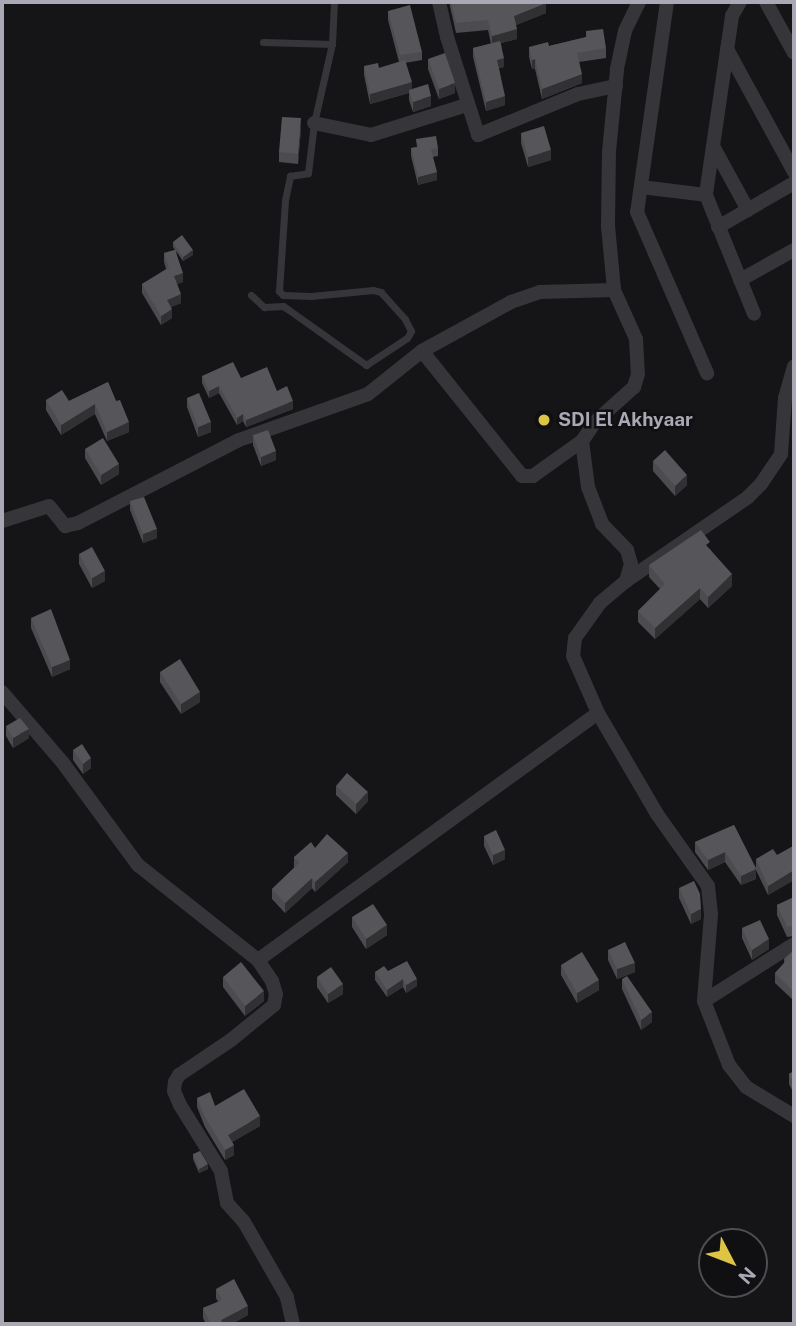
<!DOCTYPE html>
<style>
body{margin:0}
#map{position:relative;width:796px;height:1326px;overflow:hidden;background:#151416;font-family:"Public Sans",sans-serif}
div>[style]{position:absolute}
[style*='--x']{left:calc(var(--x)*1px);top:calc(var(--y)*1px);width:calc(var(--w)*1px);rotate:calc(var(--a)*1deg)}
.service>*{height:7px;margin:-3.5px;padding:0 3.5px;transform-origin:3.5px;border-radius:3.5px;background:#36363a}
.minor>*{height:14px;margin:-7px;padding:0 7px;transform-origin:7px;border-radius:7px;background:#36363a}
.wall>*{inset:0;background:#4b4b50}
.shaded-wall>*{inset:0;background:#313134}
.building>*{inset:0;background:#55555a}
.dots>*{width:19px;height:19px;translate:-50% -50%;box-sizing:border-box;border:4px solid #100f11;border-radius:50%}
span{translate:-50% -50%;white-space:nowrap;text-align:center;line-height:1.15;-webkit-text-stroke:5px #100f11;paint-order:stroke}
.poi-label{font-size:19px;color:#a8a9b4;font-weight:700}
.left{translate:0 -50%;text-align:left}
.frame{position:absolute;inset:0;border:4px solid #a8a9b4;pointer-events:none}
.north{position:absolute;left:698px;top:1228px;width:70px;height:70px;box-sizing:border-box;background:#100f11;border:2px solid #4d4d52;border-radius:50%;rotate:132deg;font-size:19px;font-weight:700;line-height:28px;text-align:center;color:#a8a9b4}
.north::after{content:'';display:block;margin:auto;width:24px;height:32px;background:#ddc445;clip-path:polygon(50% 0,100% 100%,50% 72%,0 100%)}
</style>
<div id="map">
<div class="service">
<i style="--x:263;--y:42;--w:69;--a:1.7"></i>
<i style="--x:251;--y:295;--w:18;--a:43"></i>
<i style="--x:264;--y:307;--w:19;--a:-3"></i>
<i style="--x:283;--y:306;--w:7;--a:34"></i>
<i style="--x:289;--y:310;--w:95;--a:35.5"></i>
<i style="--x:366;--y:365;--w:49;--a:-33.4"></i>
<i style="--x:407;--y:338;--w:8;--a:-60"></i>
<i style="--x:411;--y:331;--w:13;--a:-117"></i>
<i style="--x:405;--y:319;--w:36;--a:-132"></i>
<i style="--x:381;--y:292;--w:8;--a:-166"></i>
<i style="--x:373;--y:290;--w:62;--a:174.5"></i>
<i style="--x:311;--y:296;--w:28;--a:-178"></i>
<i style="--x:283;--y:295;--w:6;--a:-135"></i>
<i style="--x:279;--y:291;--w:91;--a:-86.2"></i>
<i style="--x:285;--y:200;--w:25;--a:-78"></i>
<i style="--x:290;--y:176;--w:18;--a:-9"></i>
<i style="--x:308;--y:173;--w:50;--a:-83.2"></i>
<i style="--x:314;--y:123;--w:81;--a:-77.2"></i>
<i style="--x:332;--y:44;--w:42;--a:-87.3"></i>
</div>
<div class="minor">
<i style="--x:439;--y:2;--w:36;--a:77"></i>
<i style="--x:447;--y:37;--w:103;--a:72.4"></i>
<i style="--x:478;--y:135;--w:108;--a:-22.3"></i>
<i style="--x:578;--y:94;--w:39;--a:-12"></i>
<i style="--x:639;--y:2;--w:32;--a:116"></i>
<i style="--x:625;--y:31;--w:40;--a:102"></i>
<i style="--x:617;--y:70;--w:81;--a:95.6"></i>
<i style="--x:609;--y:151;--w:75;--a:90.8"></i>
<i style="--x:608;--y:226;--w:64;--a:84.6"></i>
<i style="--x:614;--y:290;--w:54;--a:65.8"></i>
<i style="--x:636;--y:339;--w:35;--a:87"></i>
<i style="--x:638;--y:374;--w:14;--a:107"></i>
<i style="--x:634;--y:387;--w:52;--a:138.1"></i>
<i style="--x:595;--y:422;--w:23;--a:124"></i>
<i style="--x:582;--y:441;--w:46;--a:82.6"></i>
<i style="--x:588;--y:487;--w:40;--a:69"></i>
<i style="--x:602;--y:524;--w:36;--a:46"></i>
<i style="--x:627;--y:550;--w:15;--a:74"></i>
<i style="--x:631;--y:564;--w:18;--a:106"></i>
<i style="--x:626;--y:581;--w:34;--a:140"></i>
<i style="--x:600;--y:603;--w:43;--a:125.5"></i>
<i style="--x:575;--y:638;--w:18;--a:96"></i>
<i style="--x:573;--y:656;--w:62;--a:66.3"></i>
<i style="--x:598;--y:713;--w:117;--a:59.7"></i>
<i style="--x:657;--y:814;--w:88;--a:54.7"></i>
<i style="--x:708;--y:886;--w:29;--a:84"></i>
<i style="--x:711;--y:915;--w:86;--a:94.7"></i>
<i style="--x:704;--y:1001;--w:69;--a:68.7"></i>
<i style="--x:729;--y:1065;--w:28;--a:52"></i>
<i style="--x:746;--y:1087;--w:56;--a:31.1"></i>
<i style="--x:667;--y:2;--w:212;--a:98.1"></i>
<i style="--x:637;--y:212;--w:176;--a:66.5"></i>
<i style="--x:740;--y:2;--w:16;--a:120"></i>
<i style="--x:732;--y:16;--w:181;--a:98.3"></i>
<i style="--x:706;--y:195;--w:128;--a:68"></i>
<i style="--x:766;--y:2;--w:58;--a:61.2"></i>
<i style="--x:727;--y:49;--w:140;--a:61.4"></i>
<i style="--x:314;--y:123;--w:58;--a:11.9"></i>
<i style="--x:371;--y:135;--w:101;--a:-17.4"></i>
<i style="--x:713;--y:146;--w:73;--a:61.3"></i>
<i style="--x:641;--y:187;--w:65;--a:7"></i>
<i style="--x:718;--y:227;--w:88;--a:-30.1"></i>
<i style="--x:740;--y:280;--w:62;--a:-29.1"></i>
<i style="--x:422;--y:351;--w:160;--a:51.3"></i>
<i style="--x:522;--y:476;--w:11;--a:0"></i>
<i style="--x:533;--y:476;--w:60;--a:-35.5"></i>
<i style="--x:2;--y:521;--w:49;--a:-17.7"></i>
<i style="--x:49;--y:506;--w:26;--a:51"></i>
<i style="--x:65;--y:526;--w:13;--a:-13"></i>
<i style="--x:78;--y:523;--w:181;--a:-27.3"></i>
<i style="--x:239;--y:440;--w:137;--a:-19.6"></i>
<i style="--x:368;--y:394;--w:69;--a:-38.5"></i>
<i style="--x:422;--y:351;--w:102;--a:-28.8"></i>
<i style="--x:511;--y:302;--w:31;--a:-19"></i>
<i style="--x:540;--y:292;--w:74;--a:-1.5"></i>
<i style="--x:626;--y:581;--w:148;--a:-34.5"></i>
<i style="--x:748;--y:497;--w:18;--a:-45"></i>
<i style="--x:761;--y:484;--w:36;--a:-56"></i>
<i style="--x:781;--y:454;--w:56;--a:-85.9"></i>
<i style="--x:785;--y:398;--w:33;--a:-74"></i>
<i style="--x:2;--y:692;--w:94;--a:49.3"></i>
<i style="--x:63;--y:763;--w:127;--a:53.7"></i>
<i style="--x:138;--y:865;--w:153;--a:38.4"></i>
<i style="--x:704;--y:1001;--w:107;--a:-32.3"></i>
<i style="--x:293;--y:1324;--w:28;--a:-103"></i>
<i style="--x:287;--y:1297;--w:86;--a:-119.8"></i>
<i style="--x:244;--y:1222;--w:25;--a:-132"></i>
<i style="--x:227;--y:1203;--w:33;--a:-101"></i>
<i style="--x:221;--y:1171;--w:78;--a:-121.8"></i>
<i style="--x:180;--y:1105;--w:15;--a:-113"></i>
<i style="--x:174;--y:1091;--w:9;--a:-84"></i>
<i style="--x:175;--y:1082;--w:8;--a:-60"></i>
<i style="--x:179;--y:1075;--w:63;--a:-33.9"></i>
<i style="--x:231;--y:1040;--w:55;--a:-39.1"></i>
<i style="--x:274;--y:1005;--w:11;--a:-80"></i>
<i style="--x:276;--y:994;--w:14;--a:-107"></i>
<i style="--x:272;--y:981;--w:25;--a:-124"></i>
<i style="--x:258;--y:960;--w:420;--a:-36"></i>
</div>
<div class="wall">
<i style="clip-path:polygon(449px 2px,545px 2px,546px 13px,516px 25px,517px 39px,501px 43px,504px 67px,499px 68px,505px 105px,486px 111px,473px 57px,473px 48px,491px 44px,488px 30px,456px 33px)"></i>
<i style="clip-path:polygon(388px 11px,422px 52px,422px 60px,405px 63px,412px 89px,431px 106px,413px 112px,409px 100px,409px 93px,370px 104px,364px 75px,364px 66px,379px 68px,399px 62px,388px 20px)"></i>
<i style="clip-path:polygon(586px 31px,606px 48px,606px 58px,579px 62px,582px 83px,542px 99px,535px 69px,532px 69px,529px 57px,529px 47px,549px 46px,586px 37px)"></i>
<i style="clip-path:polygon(428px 59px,455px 93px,439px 99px,428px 69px)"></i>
<i style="clip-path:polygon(301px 128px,298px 164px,279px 162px,279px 152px)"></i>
<i style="clip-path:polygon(521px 133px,551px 160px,528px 167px,521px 143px)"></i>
<i style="clip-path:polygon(416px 139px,438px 148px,438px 156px,432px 157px,437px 180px,418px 185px,411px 156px,411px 148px,417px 147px)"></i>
<i style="clip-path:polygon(173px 242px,193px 255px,183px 261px,176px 251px,183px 282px,177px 284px,181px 303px,171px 307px,172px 318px,161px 325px,142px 293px,142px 284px,166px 269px,164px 262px,164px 253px,175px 250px,173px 247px)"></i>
<i style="clip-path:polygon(202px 376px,241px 378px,277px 391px,293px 409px,246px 427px,243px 421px,237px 425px,219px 393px,209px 398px,202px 383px)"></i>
<i style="clip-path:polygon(108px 382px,129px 432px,107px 441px,95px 414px,61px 435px,46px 410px,46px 400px,69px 401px)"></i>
<i style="clip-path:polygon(187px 398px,211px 432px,198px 437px,187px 407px)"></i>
<i style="clip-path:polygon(253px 435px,276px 460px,261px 466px,253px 445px)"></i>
<i style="clip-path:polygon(85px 449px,119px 474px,101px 485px,85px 458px)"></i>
<i style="clip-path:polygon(653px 461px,687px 485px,675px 496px,653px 471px)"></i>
<i style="clip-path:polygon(130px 501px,157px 538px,143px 543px,130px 510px)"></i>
<i style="clip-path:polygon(710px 549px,732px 586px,708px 608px,700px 599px,655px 639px,638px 622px,638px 611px,660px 589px,649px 577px,649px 565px)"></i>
<i style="clip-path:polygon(79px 554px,105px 581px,92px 588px,79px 564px)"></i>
<i style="clip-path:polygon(31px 618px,70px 669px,52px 677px,31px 628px)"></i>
<i style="clip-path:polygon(160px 672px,200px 702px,181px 714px,160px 682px)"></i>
<i style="clip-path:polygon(6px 726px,29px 738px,13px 748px,6px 736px)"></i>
<i style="clip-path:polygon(73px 750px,91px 768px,83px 774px,73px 760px)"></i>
<i style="clip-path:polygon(336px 786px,368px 801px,356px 814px,336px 795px)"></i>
<i style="clip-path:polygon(734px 825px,756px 868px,756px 859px,777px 855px,794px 848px,794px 880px,768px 895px,756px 870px,756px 879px,741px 885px,725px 862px,708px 870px,695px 852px,695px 842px)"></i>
<i style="clip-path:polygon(484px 836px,505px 859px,493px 865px,484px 846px)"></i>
<i style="clip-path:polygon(315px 848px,348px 862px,315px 892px,312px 888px,285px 913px,272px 899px,272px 889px,294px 868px,294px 857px)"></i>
<i style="clip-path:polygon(679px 888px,701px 919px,691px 924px,679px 898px)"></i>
<i style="clip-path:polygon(794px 897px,794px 936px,787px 937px,777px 915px,777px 905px)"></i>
<i style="clip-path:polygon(352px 917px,387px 935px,366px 949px,352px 927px)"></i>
<i style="clip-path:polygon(742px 928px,769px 949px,752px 960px,742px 938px)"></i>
<i style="clip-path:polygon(608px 950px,635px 972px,617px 979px,608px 960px)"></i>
<i style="clip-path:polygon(794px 950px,793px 1000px,775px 983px,775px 973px,784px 963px,784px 959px)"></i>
<i style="clip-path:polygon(561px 965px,599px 990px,577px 1003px,561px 975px)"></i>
<i style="clip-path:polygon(388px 971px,417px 986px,406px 993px,403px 987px,387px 997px,375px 980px,375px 972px)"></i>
<i style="clip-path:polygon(223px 977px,264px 1001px,245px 1016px,223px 987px)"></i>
<i style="clip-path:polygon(317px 977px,343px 994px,328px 1003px,317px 987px)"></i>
<i style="clip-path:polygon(622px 979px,652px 1022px,641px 1030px,622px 989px)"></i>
<i style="clip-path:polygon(794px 1071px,794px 1094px,789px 1084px,789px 1074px)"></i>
<i style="clip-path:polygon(197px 1098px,260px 1126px,232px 1142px,234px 1155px,225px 1160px,205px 1127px,197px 1107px)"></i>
<i style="clip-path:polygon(193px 1154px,208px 1169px,199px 1173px,193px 1159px)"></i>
<i style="clip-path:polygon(216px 1289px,248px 1315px,232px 1324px,206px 1324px,203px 1318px,203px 1308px,218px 1302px,216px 1298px)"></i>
</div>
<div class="shaded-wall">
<i style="clip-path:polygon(546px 3px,546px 13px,514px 26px,514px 16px)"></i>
<i style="clip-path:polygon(517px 29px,517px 39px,492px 45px,492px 36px)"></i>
<i style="clip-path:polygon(504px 58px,504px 67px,497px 68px,497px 60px)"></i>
<i style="clip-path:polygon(535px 59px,535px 69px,532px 69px,532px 60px)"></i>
<i style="clip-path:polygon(582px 74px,582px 83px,542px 99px,542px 89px)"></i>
<i style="clip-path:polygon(412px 82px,412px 92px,409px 90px,409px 93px,370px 104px,370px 94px)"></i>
<i style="clip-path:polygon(455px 83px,455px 93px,439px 99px,439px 89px)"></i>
<i style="clip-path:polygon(431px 96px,431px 106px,413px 112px,413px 102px)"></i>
<i style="clip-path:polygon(505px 96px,505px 105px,486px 111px,486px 102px)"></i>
<i style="clip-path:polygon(301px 118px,301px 128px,298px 164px,298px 154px)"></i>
<i style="clip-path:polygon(551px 150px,551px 160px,528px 167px,528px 157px)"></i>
<i style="clip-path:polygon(437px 172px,437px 180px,418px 185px,418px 177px)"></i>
<i style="clip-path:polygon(193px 250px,193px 255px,183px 261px,183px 257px)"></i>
<i style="clip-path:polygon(183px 273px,183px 282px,174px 285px,174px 276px)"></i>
<i style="clip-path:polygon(181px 294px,181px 303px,167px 309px,167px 300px)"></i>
<i style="clip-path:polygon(172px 309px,172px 318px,161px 325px,161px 316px)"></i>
<i style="clip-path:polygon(219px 386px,219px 393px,209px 398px,209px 391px)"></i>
<i style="clip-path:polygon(293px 401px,293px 409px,246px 427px,246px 420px)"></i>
<i style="clip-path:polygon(95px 404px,95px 414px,61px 435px,61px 425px)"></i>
<i style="clip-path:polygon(243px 414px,243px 421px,237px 425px,237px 418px)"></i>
<i style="clip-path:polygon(129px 422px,129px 432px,107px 441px,107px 432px)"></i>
<i style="clip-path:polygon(211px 422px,211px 432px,198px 437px,198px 427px)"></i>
<i style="clip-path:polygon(276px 451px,276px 460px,261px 466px,261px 457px)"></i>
<i style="clip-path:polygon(119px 464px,119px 474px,101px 485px,101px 475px)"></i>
<i style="clip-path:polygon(687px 475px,687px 485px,675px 496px,675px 486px)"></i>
<i style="clip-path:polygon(157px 529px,157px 538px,143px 543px,143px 534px)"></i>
<i style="clip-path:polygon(105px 571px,105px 581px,92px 588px,92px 578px)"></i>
<i style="clip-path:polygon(732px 574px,732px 586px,708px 608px,708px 597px)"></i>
<i style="clip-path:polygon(700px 588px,700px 599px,655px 639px,655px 628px)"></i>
<i style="clip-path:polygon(70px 660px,70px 669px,52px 677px,52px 667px)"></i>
<i style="clip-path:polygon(200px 692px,200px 702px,181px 714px,181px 704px)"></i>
<i style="clip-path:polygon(29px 729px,29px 738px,13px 748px,13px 738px)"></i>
<i style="clip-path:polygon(91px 758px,91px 768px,83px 774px,83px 764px)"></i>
<i style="clip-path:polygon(368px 792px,368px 801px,356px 814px,356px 804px)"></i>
<i style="clip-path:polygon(505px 850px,505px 859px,493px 865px,493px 855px)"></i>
<i style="clip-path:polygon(725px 852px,725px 862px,708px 870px,708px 860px)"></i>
<i style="clip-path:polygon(348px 853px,348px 862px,315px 892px,315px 882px)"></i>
<i style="clip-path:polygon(756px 869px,756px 879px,741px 885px,741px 876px)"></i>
<i style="clip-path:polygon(794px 870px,794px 880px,768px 895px,768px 886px)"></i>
<i style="clip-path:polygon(312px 878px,312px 888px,285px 913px,285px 903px)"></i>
<i style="clip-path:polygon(701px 909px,701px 919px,691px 924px,691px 914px)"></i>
<i style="clip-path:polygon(387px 925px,387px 935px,366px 949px,366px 939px)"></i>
<i style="clip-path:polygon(769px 939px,769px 949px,752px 960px,752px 950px)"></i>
<i style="clip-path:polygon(635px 963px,635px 972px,617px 979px,617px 969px)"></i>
<i style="clip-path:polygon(403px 979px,403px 987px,387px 997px,387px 990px)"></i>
<i style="clip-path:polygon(417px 979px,417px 986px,406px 993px,406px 985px)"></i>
<i style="clip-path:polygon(599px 980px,599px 990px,577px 1003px,577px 993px)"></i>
<i style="clip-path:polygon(343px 984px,343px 994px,328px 1003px,328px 994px)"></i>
<i style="clip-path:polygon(264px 991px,264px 1001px,245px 1016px,245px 1006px)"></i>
<i style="clip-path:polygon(652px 1012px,652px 1022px,641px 1030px,641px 1020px)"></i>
<i style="clip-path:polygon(260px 1116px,260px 1126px,228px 1144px,228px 1135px)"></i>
<i style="clip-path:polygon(234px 1145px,234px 1155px,225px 1160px,225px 1150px)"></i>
<i style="clip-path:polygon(208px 1164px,208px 1169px,199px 1173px,199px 1169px)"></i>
<i style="clip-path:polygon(248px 1306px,248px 1315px,232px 1324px,221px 1324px,221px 1320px)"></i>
</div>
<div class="building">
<i style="clip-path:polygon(451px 2px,545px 2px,546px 3px,514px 16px,517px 29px,492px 36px,488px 20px,456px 23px)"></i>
<i style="clip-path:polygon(410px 5px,422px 52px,400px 55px,388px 11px)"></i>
<i style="clip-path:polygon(603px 29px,606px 48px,577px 53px,582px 74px,542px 89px,535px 59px,532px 60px,529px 47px,548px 42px,549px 46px,587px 37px,586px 31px)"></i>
<i style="clip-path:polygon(500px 41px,504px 58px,497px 60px,505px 96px,486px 102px,473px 48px)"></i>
<i style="clip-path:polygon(445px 53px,455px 83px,439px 89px,428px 59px)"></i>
<i style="clip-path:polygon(405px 60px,412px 82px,370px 94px,364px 66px,378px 63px,379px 68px)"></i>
<i style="clip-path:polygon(428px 84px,431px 96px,413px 102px,409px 90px)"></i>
<i style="clip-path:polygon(282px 117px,301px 118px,298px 154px,279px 152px)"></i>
<i style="clip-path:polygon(544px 126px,551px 150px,528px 157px,521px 133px)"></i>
<i style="clip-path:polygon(436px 136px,438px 148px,431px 149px,437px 172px,418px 177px,411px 148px,418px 147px,416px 139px)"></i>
<i style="clip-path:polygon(182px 235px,193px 250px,183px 257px,173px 242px)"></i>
<i style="clip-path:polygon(175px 250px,183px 273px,174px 276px,181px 294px,167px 300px,172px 309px,161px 316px,142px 284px,169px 268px,164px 253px)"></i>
<i style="clip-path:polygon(233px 362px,241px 378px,267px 367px,277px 391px,287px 386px,293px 401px,246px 420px,243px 414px,237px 418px,219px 386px,209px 391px,202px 376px)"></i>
<i style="clip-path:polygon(108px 382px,116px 401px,120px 400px,129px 422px,107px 432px,95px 404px,61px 425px,46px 400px,62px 390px,69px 401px)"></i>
<i style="clip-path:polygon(199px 393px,211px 422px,198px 427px,187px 398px)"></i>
<i style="clip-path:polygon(268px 430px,276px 451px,261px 457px,253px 435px)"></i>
<i style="clip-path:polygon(103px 438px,119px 464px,101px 475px,85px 449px)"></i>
<i style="clip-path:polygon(665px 450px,687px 475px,675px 486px,653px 461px)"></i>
<i style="clip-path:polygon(144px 497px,157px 529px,143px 534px,130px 501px)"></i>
<i style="clip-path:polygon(701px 530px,710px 542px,706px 545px,732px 574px,708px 597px,700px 588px,655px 628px,638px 611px,665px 584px,649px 565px)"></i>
<i style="clip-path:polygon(92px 547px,105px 571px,92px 578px,79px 554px)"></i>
<i style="clip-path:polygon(51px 609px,70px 660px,52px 667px,31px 618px)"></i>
<i style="clip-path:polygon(180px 659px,200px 692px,181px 704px,160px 672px)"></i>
<i style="clip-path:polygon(20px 718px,29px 729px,13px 738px,6px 726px)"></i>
<i style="clip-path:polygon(82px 744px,91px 758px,83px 764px,73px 750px)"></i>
<i style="clip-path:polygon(347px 773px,368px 792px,356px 804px,336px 786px)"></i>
<i style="clip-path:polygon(734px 825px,756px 869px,741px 876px,725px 852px,708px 860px,695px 842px)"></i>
<i style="clip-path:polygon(496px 830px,505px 850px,493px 855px,484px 836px)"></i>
<i style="clip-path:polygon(327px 834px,348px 853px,315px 882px,312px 878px,285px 903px,272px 889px,299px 863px,294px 857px,311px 842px,315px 848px)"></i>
<i style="clip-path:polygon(793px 846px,794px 848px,794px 870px,768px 886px,756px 859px,773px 849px,777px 855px)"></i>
<i style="clip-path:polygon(694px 881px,700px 894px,701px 909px,691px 914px,679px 888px)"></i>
<i style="clip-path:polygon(794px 897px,794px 926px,787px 927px,777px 905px)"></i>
<i style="clip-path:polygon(373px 904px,387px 925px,366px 939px,352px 917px)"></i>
<i style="clip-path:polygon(760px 920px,769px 939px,752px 950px,742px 928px)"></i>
<i style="clip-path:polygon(625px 942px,635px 963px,617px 969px,608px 950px)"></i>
<i style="clip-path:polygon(794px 950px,794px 989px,793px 991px,775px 973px,786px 961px,784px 959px)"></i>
<i style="clip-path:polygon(582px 952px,599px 980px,577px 993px,561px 965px)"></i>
<i style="clip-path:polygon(407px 961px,417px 979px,406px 985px,403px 979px,387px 990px,375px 972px,384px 966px,388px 971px)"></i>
<i style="clip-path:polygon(241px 962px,264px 991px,245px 1006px,223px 977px)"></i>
<i style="clip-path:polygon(331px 967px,343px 984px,328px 994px,317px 977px)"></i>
<i style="clip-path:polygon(627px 976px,652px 1012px,641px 1020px,622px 979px)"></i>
<i style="clip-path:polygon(794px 1071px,794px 1084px,789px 1074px)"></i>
<i style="clip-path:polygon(244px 1089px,260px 1116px,228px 1135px,234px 1145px,225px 1150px,205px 1117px,197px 1098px,210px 1092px,215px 1106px)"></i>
<i style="clip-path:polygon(200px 1151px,208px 1164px,199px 1169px,193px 1154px)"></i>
<i style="clip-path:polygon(234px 1279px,248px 1306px,221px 1320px,223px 1324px,211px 1324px,203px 1308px,222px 1300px,216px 1289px)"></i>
</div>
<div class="dots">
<i style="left:544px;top:420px;background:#ddc445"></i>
</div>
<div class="poi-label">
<span class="left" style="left:558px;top:420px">SDI El Akhyaar</span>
</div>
<div class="frame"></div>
<div class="north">N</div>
</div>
